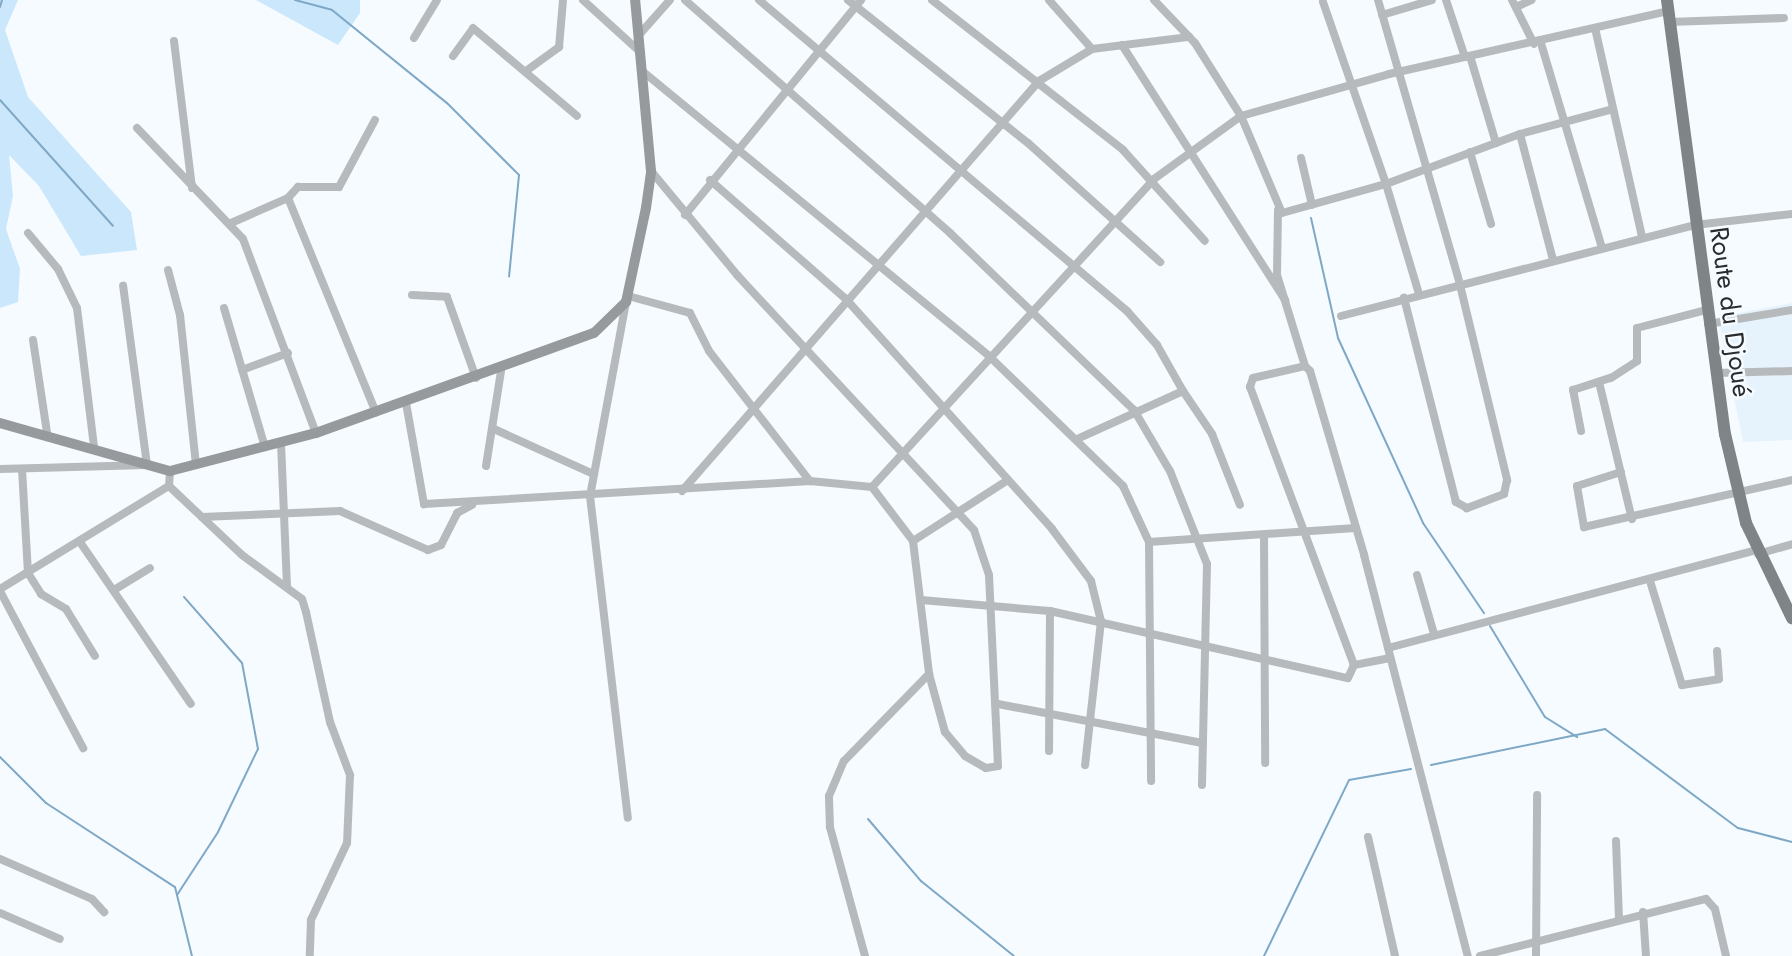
<!DOCTYPE html>
<meta charset="utf-8">
<style>
body{margin:0}
#map{position:relative;width:1792px;height:956px;overflow:hidden;background:#f6fbff;font-family:Jost,sans-serif}
div>[style]{position:absolute}
[style*='--x']{left:calc(var(--x)*1px);top:calc(var(--y)*1px);width:calc(var(--w)*1px);rotate:calc(var(--a)*1deg)}
.built>*{inset:0;background:#e6f3fd}
.green>*{inset:0;background:#cbe7fc}
.stream>*{height:2px;margin:-1px;padding:0 1px;transform-origin:1px;border-radius:1px;background:#7ea8c6}
.street>*{height:8px;margin:-4px;padding:0 4px;transform-origin:4px;border-radius:4px;background:#b7babc}
.secondary>*{height:10px;margin:-5px;padding:0 5px;transform-origin:5px;border-radius:5px;background:#979a9d}
.primary>*{height:12px;margin:-6px;padding:0 6px;transform-origin:6px;border-radius:6px;background:#7f8487}
span{translate:-50% -50%;white-space:nowrap;text-align:center;line-height:1.15;-webkit-text-stroke:5px #f6fbff;paint-order:stroke}
.street-label{font-size:26px;color:#292c2e}
</style>
<div id="map">
<div class="built">
<i style="clip-path:polygon(1792px 303px,1792px 440px,1743px 442px,1718px 317px)"></i>
</div>
<div class="green">
<i style="clip-path:polygon(0 0,18px 0,5px 30px,28px 97px,131px 212px,137px 250px,81px 256px,39px 186px,9px 155px,13px 196px,6px 229px,20px 269px,18px 302px,0 308px)"></i>
<i style="clip-path:polygon(256px 0,360px 0,360px 13px,338px 45px)"></i>
</div>
<div class="stream">
<i style="--x:295;--y:0;--w:38;--a:15"></i>
<i style="--x:332;--y:10;--w:148;--a:39"></i>
<i style="--x:447;--y:103;--w:102;--a:45"></i>
<i style="--x:519;--y:175;--w:102;--a:95.6"></i>
<i style="--x:0;--y:7;--w:7;--a:-74"></i>
<i style="--x:0;--y:100;--w:169;--a:48.1"></i>
<i style="--x:1311;--y:218;--w:123;--a:77.3"></i>
<i style="--x:1338;--y:338;--w:204;--a:65.3"></i>
<i style="--x:1423;--y:523;--w:109;--a:55.9"></i>
<i style="--x:1490;--y:626;--w:106;--a:58.9"></i>
<i style="--x:1545;--y:717;--w:38;--a:32"></i>
<i style="--x:0;--y:757;--w:65;--a:45"></i>
<i style="--x:46;--y:803;--w:154;--a:33.1"></i>
<i style="--x:175;--y:887;--w:71;--a:76.2"></i>
<i style="--x:1431;--y:765;--w:178;--a:-11.7"></i>
<i style="--x:1605;--y:729;--w:166;--a:36.7"></i>
<i style="--x:1738;--y:828;--w:56;--a:14.5"></i>
<i style="--x:868;--y:819;--w:82;--a:49.5"></i>
<i style="--x:921;--y:881;--w:119;--a:38.9"></i>
<i style="--x:177;--y:895;--w:75;--a:-56.9"></i>
<i style="--x:218;--y:832;--w:92;--a:-64.3"></i>
<i style="--x:258;--y:749;--w:87;--a:-100.5"></i>
<i style="--x:242;--y:663;--w:88;--a:-131.3"></i>
<i style="--x:1264;--y:956;--w:195;--a:-64.2"></i>
<i style="--x:1349;--y:780;--w:63;--a:-10.1"></i>
</div>
<div class="street">
<i style="--x:583;--y:0;--w:76;--a:42.3"></i>
<i style="--x:685;--y:0;--w:353;--a:41.3"></i>
<i style="--x:950;--y:233;--w:255;--a:43.9"></i>
<i style="--x:1134;--y:410;--w:71;--a:59.5"></i>
<i style="--x:1170;--y:471;--w:100;--a:68.3"></i>
<i style="--x:1207;--y:564;--w:221;--a:91.3"></i>
<i style="--x:759;--y:0;--w:482;--a:40.2"></i>
<i style="--x:1127;--y:311;--w:45;--a:48.6"></i>
<i style="--x:1157;--y:345;--w:53;--a:60.5"></i>
<i style="--x:1183;--y:391;--w:116;--a:155.6"></i>
<i style="--x:848;--y:0;--w:230;--a:38.5"></i>
<i style="--x:1028;--y:143;--w:178;--a:42"></i>
<i style="--x:932;--y:0;--w:243;--a:38.1"></i>
<i style="--x:1123;--y:150;--w:122;--a:48"></i>
<i style="--x:1049;--y:0;--w:65;--a:48.7"></i>
<i style="--x:1154;--y:0;--w:59;--a:46.4"></i>
<i style="--x:1195;--y:43;--w:86;--a:57.8"></i>
<i style="--x:1241;--y:116;--w:105;--a:67.1"></i>
<i style="--x:1282;--y:213;--w:108;--a:-15.6"></i>
<i style="--x:1386;--y:184;--w:115;--a:73.3"></i>
<i style="--x:1378;--y:0;--w:297;--a:73.9"></i>
<i style="--x:1460;--y:285;--w:201;--a:76.4"></i>
<i style="--x:1507;--y:480;--w:14;--a:102"></i>
<i style="--x:1504;--y:494;--w:40;--a:159"></i>
<i style="--x:1467;--y:508;--w:13;--a:-151"></i>
<i style="--x:1456;--y:502;--w:211;--a:-104.3"></i>
<i style="--x:1446;--y:0;--w:60;--a:71.6"></i>
<i style="--x:1512;--y:0;--w:49;--a:63.4"></i>
<i style="--x:1323;--y:2;--w:193;--a:70.9"></i>
<i style="--x:1386;--y:184;--w:143;--a:-20.5"></i>
<i style="--x:1520;--y:134;--w:96;--a:-15"></i>
<i style="--x:1516;--y:7;--w:17;--a:-24"></i>
<i style="--x:1382;--y:15;--w:52;--a:-16.7"></i>
<i style="--x:1669;--y:22;--w:115;--a:-2"></i>
<i style="--x:1595;--y:28;--w:214;--a:77.3"></i>
<i style="--x:638;--y:36;--w:48;--a:-48.4"></i>
<i style="--x:414;--y:38;--w:44;--a:-58.8"></i>
<i style="--x:1540;--y:40;--w:217;--a:73.4"></i>
<i style="--x:174;--y:41;--w:148;--a:83"></i>
<i style="--x:1122;--y:45;--w:303;--a:57.4"></i>
<i style="--x:453;--y:56;--w:34;--a:-54"></i>
<i style="--x:473;--y:28;--w:136;--a:40.2"></i>
<i style="--x:1470;--y:56;--w:91;--a:73.4"></i>
<i style="--x:641;--y:70;--w:450;--a:39.4"></i>
<i style="--x:989;--y:356;--w:187;--a:44.1"></i>
<i style="--x:1123;--y:486;--w:62;--a:65.1"></i>
<i style="--x:1149;--y:542;--w:239;--a:89.5"></i>
<i style="--x:526;--y:71;--w:41;--a:-36"></i>
<i style="--x:559;--y:47;--w:47;--a:-85.1"></i>
<i style="--x:137;--y:128;--w:153;--a:46.3"></i>
<i style="--x:243;--y:239;--w:207;--a:69.4"></i>
<i style="--x:1520;--y:134;--w:130;--a:75.3"></i>
<i style="--x:1470;--y:152;--w:75;--a:73.7"></i>
<i style="--x:1301;--y:158;--w:48;--a:76.8"></i>
<i style="--x:710;--y:180;--w:179;--a:41.2"></i>
<i style="--x:845;--y:298;--w:310;--a:48.1"></i>
<i style="--x:1052;--y:529;--w:65;--a:53.1"></i>
<i style="--x:1091;--y:581;--w:41;--a:76"></i>
<i style="--x:1101;--y:621;--w:145;--a:96.3"></i>
<i style="--x:288;--y:198;--w:15;--a:-48"></i>
<i style="--x:298;--y:187;--w:41;--a:0"></i>
<i style="--x:339;--y:187;--w:76;--a:-61.8"></i>
<i style="--x:1278;--y:210;--w:65;--a:90.9"></i>
<i style="--x:1277;--y:275;--w:95;--a:72.9"></i>
<i style="--x:685;--y:215;--w:278;--a:-50.7"></i>
<i style="--x:231;--y:223;--w:62;--a:-23.7"></i>
<i style="--x:288;--y:198;--w:232;--a:67.7"></i>
<i style="--x:28;--y:233;--w:47;--a:50.2"></i>
<i style="--x:58;--y:269;--w:43;--a:64"></i>
<i style="--x:77;--y:308;--w:140;--a:83"></i>
<i style="--x:168;--y:270;--w:47;--a:75.1"></i>
<i style="--x:180;--y:315;--w:151;--a:83.9"></i>
<i style="--x:412;--y:295;--w:35;--a:3"></i>
<i style="--x:447;--y:297;--w:86;--a:70.3"></i>
<i style="--x:628;--y:296;--w:64;--a:15.3"></i>
<i style="--x:690;--y:313;--w:42;--a:63.4"></i>
<i style="--x:709;--y:351;--w:165;--a:52.2"></i>
<i style="--x:626;--y:302;--w:197;--a:100.5"></i>
<i style="--x:590;--y:496;--w:324;--a:83.3"></i>
<i style="--x:224;--y:308;--w:145;--a:73.6"></i>
<i style="--x:1341;--y:316;--w:366;--a:-14.4"></i>
<i style="--x:1695;--y:225;--w:98;--a:-6.5"></i>
<i style="--x:1708;--y:324;--w:85;--a:-9.5"></i>
<i style="--x:33;--y:340;--w:94;--a:81.4"></i>
<i style="--x:242;--y:370;--w:49;--a:-20.3"></i>
<i style="--x:1716;--y:373;--w:76;--a:-1.5"></i>
<i style="--x:1599;--y:382;--w:141;--a:76.5"></i>
<i style="--x:1183;--y:391;--w:52;--a:56"></i>
<i style="--x:1212;--y:434;--w:76;--a:68.5"></i>
<i style="--x:406;--y:403;--w:103;--a:79.9"></i>
<i style="--x:424;--y:504;--w:387;--a:-3.4"></i>
<i style="--x:810;--y:481;--w:62;--a:5.5"></i>
<i style="--x:872;--y:487;--w:68;--a:52.8"></i>
<i style="--x:913;--y:541;--w:134;--a:83.1"></i>
<i style="--x:929;--y:674;--w:60;--a:74.6"></i>
<i style="--x:945;--y:732;--w:31;--a:50"></i>
<i style="--x:965;--y:756;--w:24;--a:30"></i>
<i style="--x:986;--y:768;--w:12;--a:-9"></i>
<i style="--x:998;--y:766;--w:191;--a:-92.7"></i>
<i style="--x:989;--y:575;--w:47;--a:-108.4"></i>
<i style="--x:974;--y:530;--w:347;--a:-132.9"></i>
<i style="--x:738;--y:276;--w:136;--a:-129.6"></i>
<i style="--x:494;--y:429;--w:107;--a:24.4"></i>
<i style="--x:1581;--y:431;--w:42;--a:-101"></i>
<i style="--x:1573;--y:390;--w:40;--a:-18"></i>
<i style="--x:1611;--y:378;--w:31;--a:-33"></i>
<i style="--x:1637;--y:361;--w:33;--a:-90"></i>
<i style="--x:1637;--y:328;--w:71;--a:-14.6"></i>
<i style="--x:281;--y:443;--w:143;--a:87.6"></i>
<i style="--x:486;--y:466;--w:96;--a:-81"></i>
<i style="--x:0;--y:469;--w:147;--a:-1.6"></i>
<i style="--x:147;--y:465;--w:181;--a:-97.6"></i>
<i style="--x:22;--y:469;--w:104;--a:86.7"></i>
<i style="--x:28;--y:573;--w:25;--a:58"></i>
<i style="--x:41;--y:594;--w:29;--a:31"></i>
<i style="--x:66;--y:609;--w:55;--a:58.3"></i>
<i style="--x:1621;--y:472;--w:46;--a:162.3"></i>
<i style="--x:1577;--y:486;--w:42;--a:80.3"></i>
<i style="--x:1584;--y:527;--w:213;--a:-12.7"></i>
<i style="--x:169;--y:486;--w:100;--a:43.4"></i>
<i style="--x:242;--y:555;--w:74;--a:36.3"></i>
<i style="--x:302;--y:599;--w:14;--a:73"></i>
<i style="--x:306;--y:612;--w:113;--a:77.7"></i>
<i style="--x:330;--y:722;--w:57;--a:69.3"></i>
<i style="--x:350;--y:775;--w:68;--a:92.5"></i>
<i style="--x:347;--y:843;--w:85;--a:115.1"></i>
<i style="--x:311;--y:920;--w:36;--a:92"></i>
<i style="--x:872;--y:487;--w:418;--a:-47.5"></i>
<i style="--x:1154;--y:179;--w:107;--a:-35.9"></i>
<i style="--x:1241;--y:116;--w:154;--a:-15.8"></i>
<i style="--x:1389;--y:74;--w:286;--a:-12.7"></i>
<i style="--x:682;--y:491;--w:544;--a:-48.95"></i>
<i style="--x:1039;--y:81;--w:62;--a:-31.1"></i>
<i style="--x:1092;--y:49;--w:98;--a:-7.1"></i>
<i style="--x:202;--y:517;--w:138;--a:-2.5"></i>
<i style="--x:340;--y:511;--w:96;--a:23.9"></i>
<i style="--x:428;--y:550;--w:14;--a:-21"></i>
<i style="--x:441;--y:545;--w:36;--a:-63"></i>
<i style="--x:457;--y:513;--w:17;--a:-28"></i>
<i style="--x:1264;--y:536;--w:227;--a:89.7"></i>
<i style="--x:913;--y:541;--w:113;--a:-32.7"></i>
<i style="--x:80;--y:542;--w:196;--a:55.6"></i>
<i style="--x:1149;--y:542;--w:207;--a:-3.9"></i>
<i style="--x:1758;--y:554;--w:35;--a:-16"></i>
<i style="--x:1417;--y:575;--w:61;--a:73.9"></i>
<i style="--x:1650;--y:581;--w:109;--a:72.9"></i>
<i style="--x:1682;--y:685;--w:37;--a:-9"></i>
<i style="--x:1719;--y:679;--w:28;--a:-94"></i>
<i style="--x:0;--y:589;--w:198;--a:-31.4"></i>
<i style="--x:169;--y:486;--w:15;--a:-86"></i>
<i style="--x:114;--y:590;--w:42;--a:-31.4"></i>
<i style="--x:0;--y:591;--w:178;--a:62.1"></i>
<i style="--x:921;--y:600;--w:129;--a:4.9"></i>
<i style="--x:1050;--y:611;--w:140;--a:90.4"></i>
<i style="--x:1050;--y:611;--w:305;--a:12.7"></i>
<i style="--x:1348;--y:678;--w:14;--a:-65"></i>
<i style="--x:1388;--y:648;--w:381;--a:-14.9"></i>
<i style="--x:1390;--y:658;--w:37;--a:169"></i>
<i style="--x:1354;--y:665;--w:297;--a:-110.5"></i>
<i style="--x:1250;--y:387;--w:9;--a:-72"></i>
<i style="--x:1253;--y:378;--w:53;--a:-13"></i>
<i style="--x:1305;--y:366;--w:7;--a:45"></i>
<i style="--x:1310;--y:371;--w:192;--a:73.6"></i>
<i style="--x:1364;--y:555;--w:414;--a:75.5"></i>
<i style="--x:998;--y:704;--w:208;--a:10.8"></i>
<i style="--x:1368;--y:837;--w:122;--a:77.2"></i>
<i style="--x:1616;--y:841;--w:77;--a:87.8"></i>
<i style="--x:0;--y:859;--w:100;--a:23.5"></i>
<i style="--x:92;--y:899;--w:18;--a:47"></i>
<i style="--x:1643;--y:912;--w:44;--a:86.1"></i>
<i style="--x:0;--y:913;--w:65;--a:23.4"></i>
<i style="--x:865;--y:956;--w:134;--a:-105.2"></i>
<i style="--x:830;--y:827;--w:31;--a:-92"></i>
<i style="--x:829;--y:796;--w:38;--a:-67"></i>
<i style="--x:844;--y:761;--w:122;--a:-45.7"></i>
<i style="--x:1480;--y:956;--w:233;--a:-14.2"></i>
<i style="--x:1706;--y:899;--w:13;--a:48"></i>
<i style="--x:1715;--y:909;--w:48;--a:76.8"></i>
<i style="--x:1536;--y:956;--w:161;--a:-89.6"></i>
</div>
<div class="secondary">
<i style="--x:0;--y:423;--w:177;--a:15.8"></i>
<i style="--x:170;--y:471;--w:151;--a:-14.6"></i>
<i style="--x:316;--y:433;--w:295;--a:-19.8"></i>
<i style="--x:594;--y:333;--w:45;--a:-44.1"></i>
<i style="--x:626;--y:302;--w:96;--a:-78"></i>
<i style="--x:646;--y:208;--w:37;--a:-82"></i>
<i style="--x:651;--y:171;--w:172;--a:-95.3"></i>
</div>
<div class="primary">
<i style="--x:1667;--y:0;--w:438;--a:82.4"></i>
<i style="--x:1725;--y:434;--w:91;--a:76.7"></i>
<i style="--x:1746;--y:523;--w:106;--a:64.2"></i>
</div>
<div class="street-label">
<span style="left:1730px;top:312px;rotate:82deg">Route du Djoué</span>
</div>
</div>
